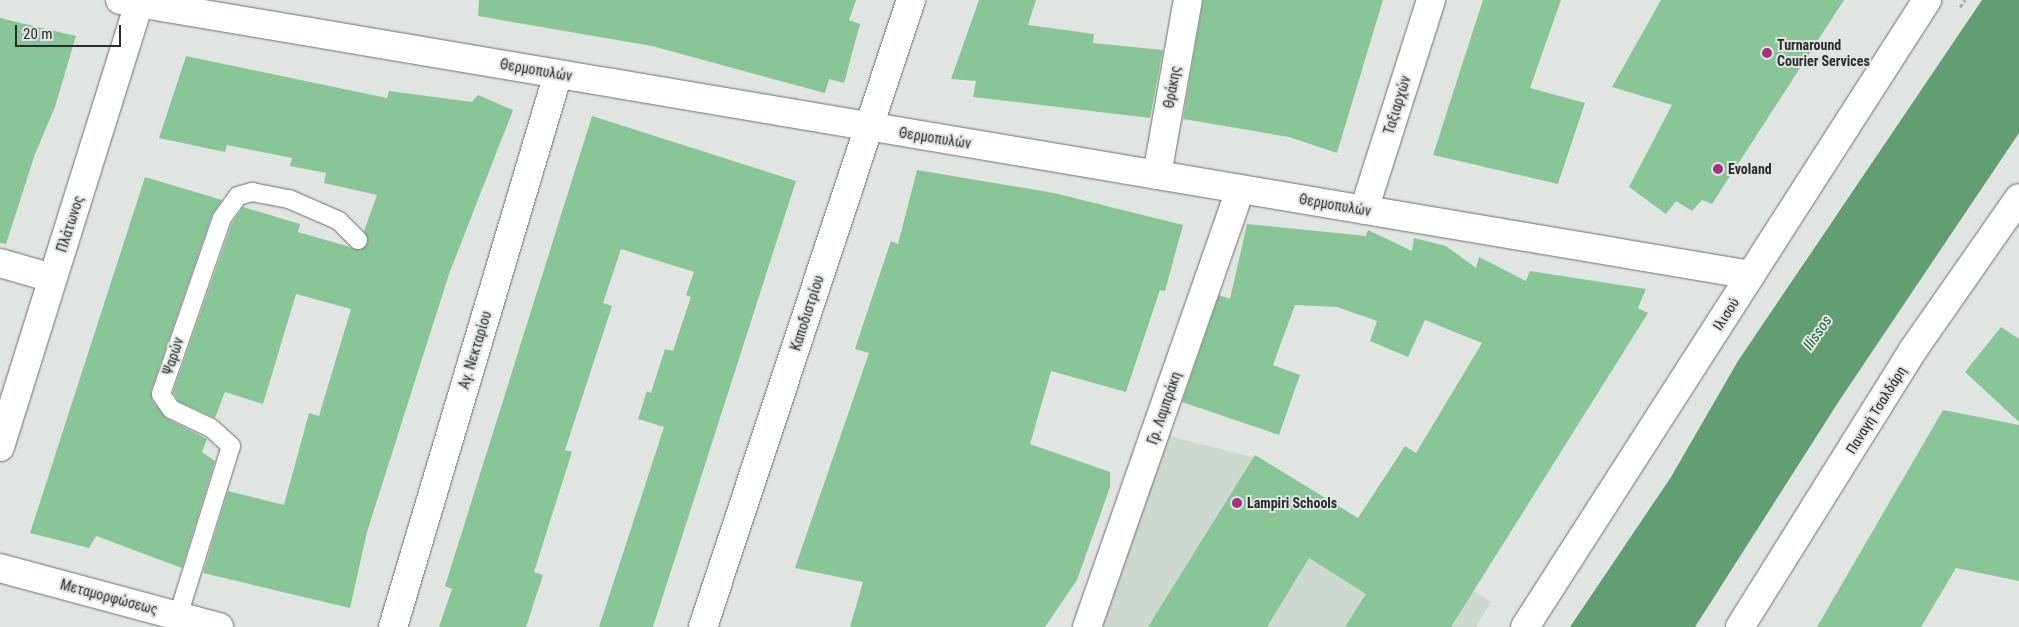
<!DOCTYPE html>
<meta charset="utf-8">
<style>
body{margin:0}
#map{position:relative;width:2019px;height:627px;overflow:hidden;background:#e0e5e1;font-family:"Roboto Condensed",sans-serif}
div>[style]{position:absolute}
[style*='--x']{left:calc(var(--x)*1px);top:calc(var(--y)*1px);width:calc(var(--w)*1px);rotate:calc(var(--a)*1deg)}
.built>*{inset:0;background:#cdd8cf}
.water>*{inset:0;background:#619e71}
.building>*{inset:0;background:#88c698}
.path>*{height:3px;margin-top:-1.5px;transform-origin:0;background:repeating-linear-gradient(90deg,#a7aba8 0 4px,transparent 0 6.5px)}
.roads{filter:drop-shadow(0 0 1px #6d716d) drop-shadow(0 0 1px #6d716d)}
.service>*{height:18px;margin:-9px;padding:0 9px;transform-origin:9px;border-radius:9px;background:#fff}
.minor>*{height:28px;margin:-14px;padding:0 14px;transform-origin:14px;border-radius:14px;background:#fff}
.dots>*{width:14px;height:14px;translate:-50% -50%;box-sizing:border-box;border:2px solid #e0e5e1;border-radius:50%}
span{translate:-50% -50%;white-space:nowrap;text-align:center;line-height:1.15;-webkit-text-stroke:4px #e0e5e1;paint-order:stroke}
.poi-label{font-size:14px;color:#2b2d2b;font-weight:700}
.left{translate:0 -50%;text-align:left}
.street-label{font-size:14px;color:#2b2d2b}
.water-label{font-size:15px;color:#1d6035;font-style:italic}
.scale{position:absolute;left:15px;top:25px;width:106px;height:22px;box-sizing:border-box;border:2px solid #2b2d2b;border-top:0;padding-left:6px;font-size:15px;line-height:18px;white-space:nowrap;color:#2b2d2b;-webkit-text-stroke:4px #e0e5e1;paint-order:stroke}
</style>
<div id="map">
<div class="built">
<i style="clip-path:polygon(1165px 435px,1264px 460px,1491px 602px,1476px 627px,1100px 627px)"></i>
</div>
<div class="water">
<i style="clip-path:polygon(1982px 0,2019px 0,2019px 133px,1839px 401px,1695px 627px,1570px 627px,1671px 477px,1738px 361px)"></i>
</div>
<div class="building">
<i style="clip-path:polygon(479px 0,856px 0,849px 20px,860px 24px,844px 83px,829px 79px,825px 93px,652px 46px,478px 16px)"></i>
<i style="clip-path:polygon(979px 0,1036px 0,1028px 25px,1094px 34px,1093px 43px,1163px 50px,1150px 118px,973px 97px,976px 81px,951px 79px)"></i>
<i style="clip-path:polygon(1203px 0,1383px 0,1337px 153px,1289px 137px,1183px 119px)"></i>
<i style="clip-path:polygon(1483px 0,1561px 0,1530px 88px,1585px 103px,1558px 184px,1433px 155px)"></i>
<i style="clip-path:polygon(1661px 0,1844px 0,1712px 204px,1702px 200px,1692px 211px,1676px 201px,1666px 214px,1629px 187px,1672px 105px,1612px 87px)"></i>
<i style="clip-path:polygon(0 18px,76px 36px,55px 107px,35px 154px,6px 244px,0 243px)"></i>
<i style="clip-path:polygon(186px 56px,387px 98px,389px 91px,472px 102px,478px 95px,513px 110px,449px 274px,367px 532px,350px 608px,203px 573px,228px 491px,284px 505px,309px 413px,319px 416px,351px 309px,296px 294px,263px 404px,225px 392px,215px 418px,178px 401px,173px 392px,232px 223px,243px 207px,300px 224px,298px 232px,360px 250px,368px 243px,364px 231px,377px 195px,324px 183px,326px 173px,290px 166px,292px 158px,227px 145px,225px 152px,159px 138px)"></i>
<i style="clip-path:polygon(592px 116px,796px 181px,653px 627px,599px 627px,664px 427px,638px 419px,647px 391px,651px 393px,665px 349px,673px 351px,691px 297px,686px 295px,694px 272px,621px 249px,603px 303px,612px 306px,565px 450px,572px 452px,534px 572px,543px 575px,526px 627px,439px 627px,452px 589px,445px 586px)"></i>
<i style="clip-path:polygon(917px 170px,1054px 193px,1183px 225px,1165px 291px,1160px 290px,1126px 392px,1051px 371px,1030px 444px,1110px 472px,1110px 487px,1077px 580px,1045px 627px,850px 627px,863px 582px,795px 568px,869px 353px,855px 349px,891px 241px,898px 244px)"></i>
<i style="clip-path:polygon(145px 177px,222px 200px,212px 215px,151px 391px,152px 400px,166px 418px,207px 439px,202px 452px,215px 461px,182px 568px,96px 536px,89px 548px,30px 533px)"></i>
<i style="clip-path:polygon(1247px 224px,1366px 236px,1368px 230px,1412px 251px,1414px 238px,1446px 246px,1476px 268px,1479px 257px,1526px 281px,1530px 271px,1646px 289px,1638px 308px,1648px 313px,1451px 627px,1345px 627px,1366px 594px,1309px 558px,1267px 627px,1148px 627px,1255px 455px,1358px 518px,1405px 446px,1416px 453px,1482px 343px,1425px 320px,1408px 357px,1370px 341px,1377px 321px,1337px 307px,1295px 305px,1273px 365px,1300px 375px,1279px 435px,1182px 402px,1219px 295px,1230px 299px)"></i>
<i style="clip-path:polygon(2001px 327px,2019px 339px,2019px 422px,1965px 372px)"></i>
<i style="clip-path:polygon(1943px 410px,2019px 425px,2019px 581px,1956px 568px,1921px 627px,1817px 627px)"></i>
</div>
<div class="path">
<i style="--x:1960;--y:7;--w:9;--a:-54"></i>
</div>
<div class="roads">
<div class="service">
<i style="--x:178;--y:616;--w:178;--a:-72.7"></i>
<i style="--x:231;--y:446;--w:27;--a:-138"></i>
<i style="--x:211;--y:428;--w:44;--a:-154.6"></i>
<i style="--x:171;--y:409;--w:18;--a:-124"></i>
<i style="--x:161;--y:394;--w:186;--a:-70.9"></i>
<i style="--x:222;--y:218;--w:27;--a:-54"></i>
<i style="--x:238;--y:196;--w:15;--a:-16"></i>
<i style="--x:252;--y:192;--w:38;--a:11"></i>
<i style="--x:289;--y:199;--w:55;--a:23.7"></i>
<i style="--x:339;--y:221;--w:27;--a:45"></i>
</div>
<div class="minor">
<i style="--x:120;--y:0;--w:1654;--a:9.57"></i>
<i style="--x:1157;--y:175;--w:178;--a:-80"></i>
<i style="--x:1364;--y:210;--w:220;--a:-72.3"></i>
<i style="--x:0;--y:263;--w:54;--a:16.1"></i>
<i style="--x:0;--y:447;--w:468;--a:-72.6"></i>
<i style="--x:0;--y:568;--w:227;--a:15.1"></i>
<i style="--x:393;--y:627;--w:577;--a:-73.39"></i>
<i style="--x:703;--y:627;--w:661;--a:-71.65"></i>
<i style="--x:1087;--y:627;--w:464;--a:-70.7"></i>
<i style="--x:1525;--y:627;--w:745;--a:-57.33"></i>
<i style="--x:1740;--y:627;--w:327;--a:-58"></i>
<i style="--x:1913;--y:350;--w:185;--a:-55.1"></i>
</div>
</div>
<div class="dots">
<i style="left:1767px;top:53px;background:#aa2e80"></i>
<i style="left:1718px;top:169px;background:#aa2e80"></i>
<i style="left:1237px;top:503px;background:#aa2e80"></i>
</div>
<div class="poi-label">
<span class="left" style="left:1777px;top:53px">Turnaround<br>Courier Services</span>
<span class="left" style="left:1728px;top:169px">Evoland</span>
<span class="left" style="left:1247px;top:503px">Lampiri Schools</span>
</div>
<div class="street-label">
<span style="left:536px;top:70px;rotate:10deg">Θερμοπυλών</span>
<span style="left:1172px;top:87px;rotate:-80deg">Θράκης</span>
<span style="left:1397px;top:105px;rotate:-73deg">Ταξιαρχών</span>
<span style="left:935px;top:138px;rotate:9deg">Θερμοπυλών</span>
<span style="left:1335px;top:205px;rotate:10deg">Θερμοπυλών</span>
<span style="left:70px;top:224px;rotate:-72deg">Πλάτωνος</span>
<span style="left:807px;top:313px;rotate:-72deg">Καποδιστρίου</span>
<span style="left:1726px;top:314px;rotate:-57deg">Ιλισού</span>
<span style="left:475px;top:350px;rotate:-73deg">Αγ. Νεκταρίου</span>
<span style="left:173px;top:356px;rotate:-72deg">Ψαρών</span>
<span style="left:1164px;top:408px;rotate:-71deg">Γρ. Λαμπράκη</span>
<span style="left:1876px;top:410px;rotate:-58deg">Παναγή Τσαλδάρη</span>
<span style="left:109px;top:597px;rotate:15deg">Μεταμορφώσεως</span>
</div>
<div class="water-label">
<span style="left:1818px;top:333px;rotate:-55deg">Ilissos</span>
</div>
<div class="scale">20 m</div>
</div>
